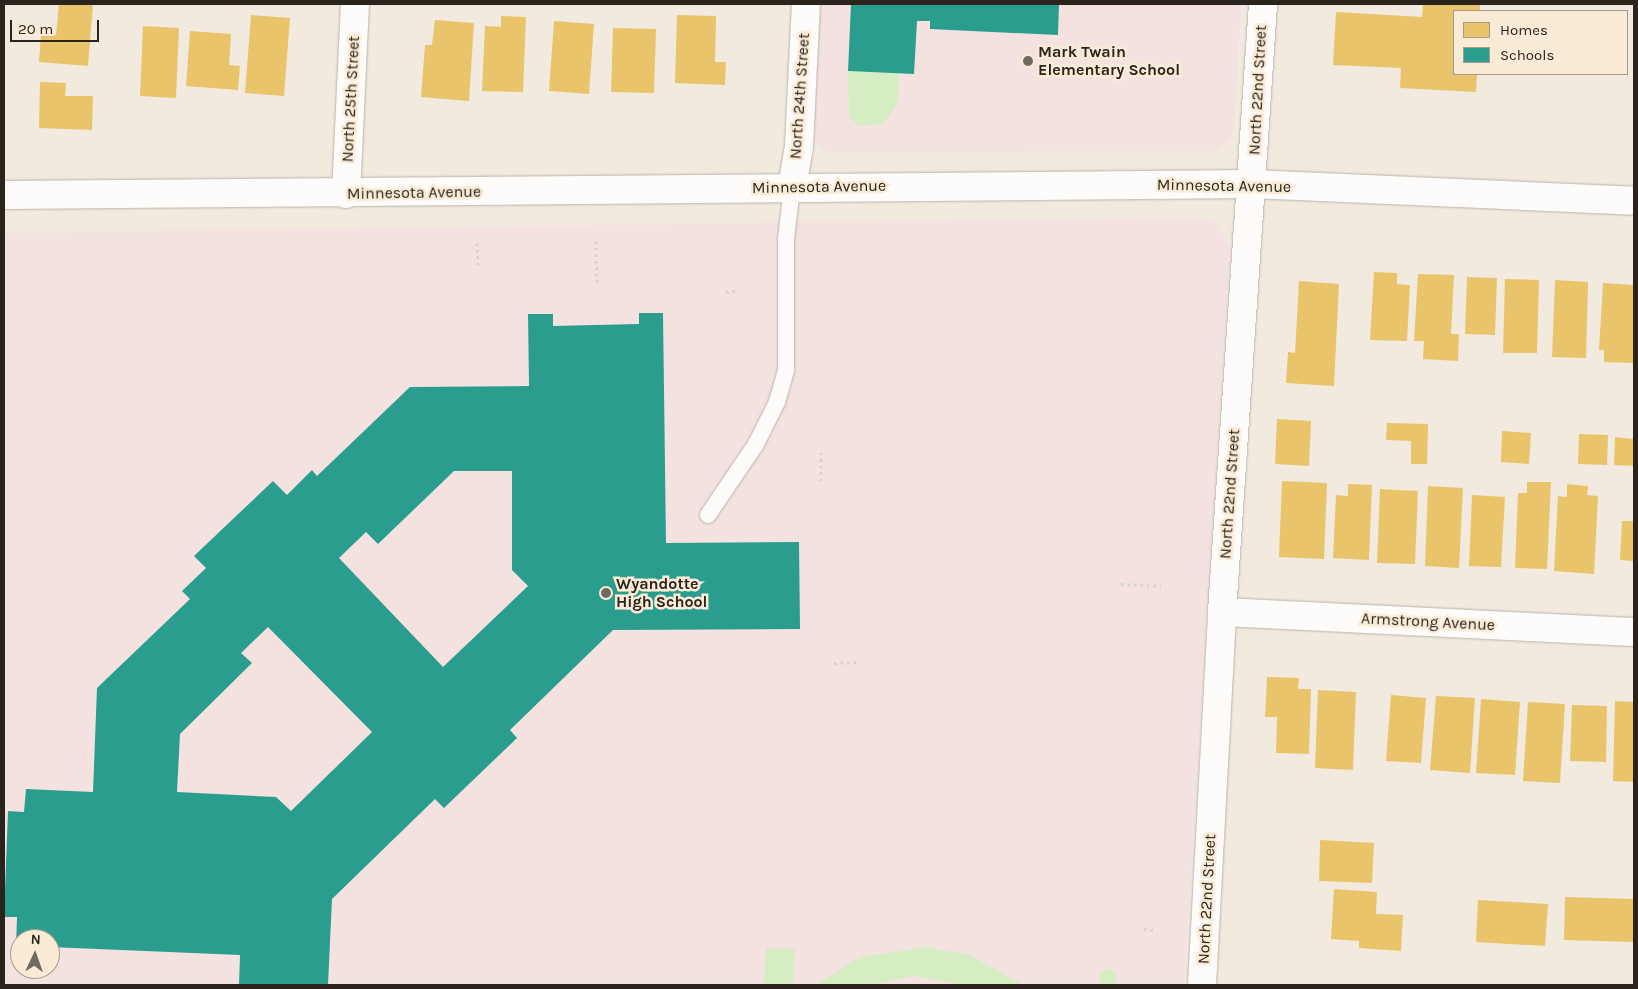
<!DOCTYPE html>
<style>
body{margin:0}
#map{position:relative;width:1638px;height:989px;overflow:hidden;background:#f2eadf;font-family:Karla,sans-serif}
div>[style]{position:absolute}
[style*='--x']{left:calc(var(--x)*1px);top:calc(var(--y)*1px);width:calc(var(--w)*1px);rotate:calc(var(--a)*1deg)}
.education>*{inset:0;background:#f4e2e1}
.green>*{inset:0;background:#d6edc4}
.round{border-radius:50%}
.homes>*{inset:0;background:#e9c46a}
.schools>*{inset:0;background:#2a9d8f}
.path>*{height:3px;margin-top:-1.5px;transform-origin:0;background:repeating-linear-gradient(90deg,#d4d2cf 0 2.5px,transparent 0 6.5px)}
.roads{filter:drop-shadow(0 0 1px #bab4ab) drop-shadow(0 0 1px #bab4ab)}
.service>*{height:16px;margin:-8px;padding:0 8px;transform-origin:8px;border-radius:8px;background:#fdfcfa}
.minor>*{height:28px;margin:-14px;padding:0 14px;transform-origin:14px;border-radius:14px;background:#fdfcfa}
.secondary>*{height:28px;margin:-14px;padding:0 14px;transform-origin:14px;border-radius:14px;background:#fdfcfa}
.dots>*{width:14px;height:14px;translate:-50% -50%;box-sizing:border-box;border:2px solid #faebd7;border-radius:50%}
span{translate:-50% -50%;white-space:nowrap;text-align:center;line-height:1.15;-webkit-text-stroke:5px #faebd7;paint-order:stroke}
.poi-label{font-size:16px;color:#2a241d;font-weight:700}
.left{translate:0 -50%;text-align:left}
.street-label{font-size:16px;color:#2a241d}
.frame{position:absolute;inset:0;border:5px solid #2a241d;pointer-events:none}
.legend{position:absolute;left:1453px;top:10px;width:175px;height:65px;box-sizing:border-box;background:#faebd7;border:1px solid #a79b8d;margin:0;padding:6px 9px;list-style:none;font-size:15px;color:#2a241d}
.legend li{display:flex;align-items:center;gap:10px;height:25px}
.legend b{width:25px;border:1px solid #a79b8d}
.north{position:absolute;left:10px;top:929px;width:50px;height:50px;box-sizing:border-box;background:#faebd7;border:1px solid #a79b8d;border-radius:50%;rotate:3deg;font-size:14px;font-weight:700;line-height:20px;text-align:center;color:#2a241d}
.north::after{content:'';display:block;margin:auto;width:18px;height:22px;background:#706961;clip-path:polygon(50% 0,100% 100%,50% 72%,0 100%)}
.scale{position:absolute;left:10px;top:20px;width:89px;height:22px;box-sizing:border-box;border:2px solid #2a241d;border-top:0;padding-left:6px;font-size:15px;line-height:18px;white-space:nowrap;color:#2a241d;-webkit-text-stroke:4px #faebd7;paint-order:stroke}
</style>
<div id="map">
<div class="education">
<i style="clip-path:polygon(820px 4px,1241px 4px,1234px 130px,1230px 140px,1215px 151px,827px 153px,815px 141px,814px 132px)"></i>
<i style="clip-path:polygon(evenodd,1198px 217px,1216px 222px,1230px 247px,1184px 985px,4px 985px,4px 233px,1198px 217px,20px 939px,50px 939px,50px 969px,20px 969px,20px 939px)"></i>
</div>
<div class="green">
<i style="clip-path:polygon(848px 71px,899px 73px,898px 102px,884px 124px,859px 126px,849px 117px)"></i>
<i style="clip-path:polygon(926px 947px,970px 955px,1023px 985px,964px 985px,914px 976px,870px 985px,816px 985px,860px 957px)"></i>
<i style="clip-path:polygon(766px 948px,795px 949px,793px 985px,764px 985px)"></i>
<i class="round" style="left:1099px;top:969px;width:18px;height:18px"></i>
</div>
<div class="homes">
<i style="clip-path:polygon(59px 4px,93px 4px,88px 66px,39px 62px,41px 34px,56px 35px)"></i>
<i style="clip-path:polygon(1423px 4px,1480px 4px,1480px 11px,1454px 11px,1454px 74px,1477px 74px,1476px 92px,1400px 88px,1401px 68px,1333px 65px,1336px 12px,1422px 17px)"></i>
<i style="clip-path:polygon(251px 15px,290px 18px,284px 96px,245px 93px)"></i>
<i style="clip-path:polygon(677px 15px,716px 16px,715px 62px,726px 62px,725px 85px,675px 83px)"></i>
<i style="clip-path:polygon(501px 16px,526px 17px,523px 92px,482px 91px,485px 26px,501px 27px)"></i>
<i style="clip-path:polygon(435px 20px,474px 23px,469px 101px,421px 97px,425px 45px,432px 45px)"></i>
<i style="clip-path:polygon(554px 21px,594px 24px,589px 94px,549px 91px)"></i>
<i style="clip-path:polygon(143px 26px,179px 28px,176px 98px,140px 96px)"></i>
<i style="clip-path:polygon(613px 28px,656px 29px,654px 93px,611px 92px)"></i>
<i style="clip-path:polygon(190px 31px,231px 34px,229px 65px,240px 66px,238px 90px,186px 86px)"></i>
<i style="clip-path:polygon(40px 82px,66px 83px,65px 96px,93px 96px,92px 130px,39px 128px)"></i>
<i style="clip-path:polygon(1374px 272px,1397px 273px,1397px 284px,1410px 285px,1407px 341px,1370px 340px)"></i>
<i style="clip-path:polygon(1418px 274px,1454px 275px,1451px 334px,1459px 334px,1458px 361px,1423px 359px,1424px 341px,1414px 341px)"></i>
<i style="clip-path:polygon(1467px 277px,1497px 278px,1495px 335px,1465px 334px)"></i>
<i style="clip-path:polygon(1505px 279px,1539px 280px,1537px 353px,1503px 353px)"></i>
<i style="clip-path:polygon(1555px 280px,1588px 282px,1586px 358px,1552px 357px)"></i>
<i style="clip-path:polygon(1299px 281px,1339px 284px,1334px 386px,1286px 383px,1288px 352px,1295px 353px)"></i>
<i style="clip-path:polygon(1603px 283px,1634px 285px,1634px 363px,1604px 362px,1604px 350px,1599px 350px)"></i>
<i style="clip-path:polygon(1277px 419px,1311px 421px,1309px 466px,1275px 464px)"></i>
<i style="clip-path:polygon(1387px 423px,1428px 424px,1427px 464px,1411px 464px,1411px 441px,1386px 440px)"></i>
<i style="clip-path:polygon(1502px 431px,1531px 433px,1529px 464px,1501px 462px)"></i>
<i style="clip-path:polygon(1579px 434px,1608px 435px,1607px 465px,1578px 464px)"></i>
<i style="clip-path:polygon(1615px 437px,1634px 439px,1634px 466px,1614px 465px)"></i>
<i style="clip-path:polygon(1282px 481px,1327px 483px,1324px 559px,1279px 557px)"></i>
<i style="clip-path:polygon(1527px 482px,1551px 482px,1547px 569px,1515px 568px,1518px 493px,1527px 493px)"></i>
<i style="clip-path:polygon(1348px 484px,1372px 485px,1369px 560px,1333px 558px,1336px 495px,1348px 496px)"></i>
<i style="clip-path:polygon(1567px 484px,1588px 486px,1587px 495px,1598px 496px,1594px 574px,1554px 571px,1558px 496px,1567px 497px)"></i>
<i style="clip-path:polygon(1428px 486px,1463px 488px,1459px 568px,1425px 566px)"></i>
<i style="clip-path:polygon(1380px 489px,1418px 491px,1415px 564px,1377px 563px)"></i>
<i style="clip-path:polygon(1472px 495px,1505px 497px,1501px 567px,1469px 566px)"></i>
<i style="clip-path:polygon(1622px 521px,1634px 521px,1634px 561px,1620px 560px)"></i>
<i style="clip-path:polygon(1267px 677px,1299px 678px,1298px 689px,1311px 689px,1309px 754px,1276px 753px,1277px 717px,1265px 717px)"></i>
<i style="clip-path:polygon(1318px 690px,1356px 692px,1353px 770px,1315px 768px)"></i>
<i style="clip-path:polygon(1391px 695px,1426px 698px,1421px 763px,1386px 761px)"></i>
<i style="clip-path:polygon(1436px 696px,1475px 698px,1470px 773px,1430px 770px)"></i>
<i style="clip-path:polygon(1481px 699px,1520px 702px,1515px 775px,1476px 773px)"></i>
<i style="clip-path:polygon(1615px 701px,1634px 702px,1634px 782px,1613px 781px)"></i>
<i style="clip-path:polygon(1528px 702px,1565px 704px,1560px 783px,1523px 781px)"></i>
<i style="clip-path:polygon(1572px 705px,1607px 706px,1606px 762px,1570px 761px)"></i>
<i style="clip-path:polygon(1320px 840px,1374px 843px,1372px 883px,1319px 881px)"></i>
<i style="clip-path:polygon(1334px 889px,1377px 892px,1376px 914px,1403px 915px,1401px 951px,1359px 948px,1359px 941px,1331px 939px)"></i>
<i style="clip-path:polygon(1565px 897px,1634px 899px,1634px 942px,1564px 940px)"></i>
<i style="clip-path:polygon(1478px 900px,1548px 904px,1545px 946px,1476px 942px)"></i>
</div>
<div class="schools">
<i style="clip-path:polygon(851px 4px,1059px 4px,1058px 35px,930px 29px,930px 21px,917px 21px,914px 74px,848px 71px)"></i>
<i style="clip-path:polygon(evenodd,639px 313px,663px 313px,666px 543px,799px 542px,800px 629px,613px 630px,510px 730px,517px 738px,444px 808px,435px 799px,332px 899px,328px 985px,239px 985px,240px 955px,50px 947px,50px 939px,20px 939px,16px 945px,17px 917px,4px 917px,8px 811px,24px 812px,26px 789px,93px 792px,97px 688px,190px 599px,182px 591px,206px 568px,194px 556px,273px 481px,287px 495px,312px 470px,317px 476px,410px 387px,529px 386px,528px 314px,553px 314px,553px 326px,639px 324px,639px 313px,454px 471px,512px 471px,512px 570px,528px 586px,443px 667px,339px 558px,366px 532px,378px 544px,454px 471px,639px 313px,268px 627px,372px 732px,291px 811px,276px 797px,177px 792px,180px 734px,252px 663px,241px 653px,268px 627px)"></i>
</div>
<div class="path">
<i style="--x:596;--y:241;--w:41;--a:88.6"></i>
<i style="--x:477;--y:243;--w:24;--a:88"></i>
<i style="--x:726;--y:292;--w:9;--a:-6"></i>
<i style="--x:821;--y:452;--w:32;--a:90"></i>
<i style="--x:1121;--y:584;--w:40;--a:2.9"></i>
<i style="--x:834;--y:663;--w:23;--a:-2"></i>
<i style="--x:1144;--y:929;--w:9;--a:6"></i>
</div>
<div class="roads">
<div class="service">
<i style="--x:708;--y:515;--w:86;--a:-55.9"></i>
<i style="--x:756;--y:444;--w:47;--a:-63.4"></i>
<i style="--x:777;--y:402;--w:33;--a:-74"></i>
<i style="--x:786;--y:370;--w:131;--a:-90"></i>
<i style="--x:786;--y:239;--w:51;--a:-83.3"></i>
</div>
<div class="minor">
<i style="--x:792;--y:188;--w:43;--a:-80.5"></i>
<i style="--x:799;--y:146;--w:142;--a:-87.2"></i>
<i style="--x:346;--y:194;--w:190;--a:-87.3"></i>
<i style="--x:1222;--y:612;--w:412;--a:2.8"></i>
<i style="--x:1202;--y:985;--w:374;--a:-86.9"></i>
<i style="--x:1222;--y:612;--w:609;--a:-86.14"></i>
</div>
<div class="secondary">
<i style="--x:4;--y:195;--w:1248;--a:-0.5"></i>
<i style="--x:1252;--y:184;--w:382;--a:2.5"></i>
</div>
</div>
<div class="dots">
<i style="left:1028px;top:61px;background:#706961"></i>
<i style="left:606px;top:593px;background:#706961"></i>
</div>
<div class="poi-label">
<span class="left" style="left:1038px;top:61px">Mark Twain<br>Elementary School</span>
<span class="left" style="left:616px;top:593px">Wyandotte<br>High School</span>
</div>
<div class="street-label">
<span style="left:1258px;top:90px;rotate:-87deg">North 22nd Street</span>
<span style="left:800px;top:96px;rotate:-86deg">North 24th Street</span>
<span style="left:351px;top:99px;rotate:-87deg">North 25th Street</span>
<span style="left:1224px;top:186px;rotate:1deg">Minnesota Avenue</span>
<span style="left:819px;top:187px;rotate:-1deg">Minnesota Avenue</span>
<span style="left:414px;top:193px;rotate:-1deg">Minnesota Avenue</span>
<span style="left:1230px;top:494px;rotate:-86deg">North 22nd Street</span>
<span style="left:1428px;top:622px;rotate:3deg">Armstrong Avenue</span>
<span style="left:1207px;top:899px;rotate:-87deg">North 22nd Street</span>
</div>
<div class="frame"></div>
<ul class="legend">
<li><b style="height:14px;background:#e9c46a"></b>Homes</li>
<li><b style="height:14px;background:#2a9d8f"></b>Schools</li>
</ul>
<div class="north">N</div>
<div class="scale">20 m</div>
</div>
